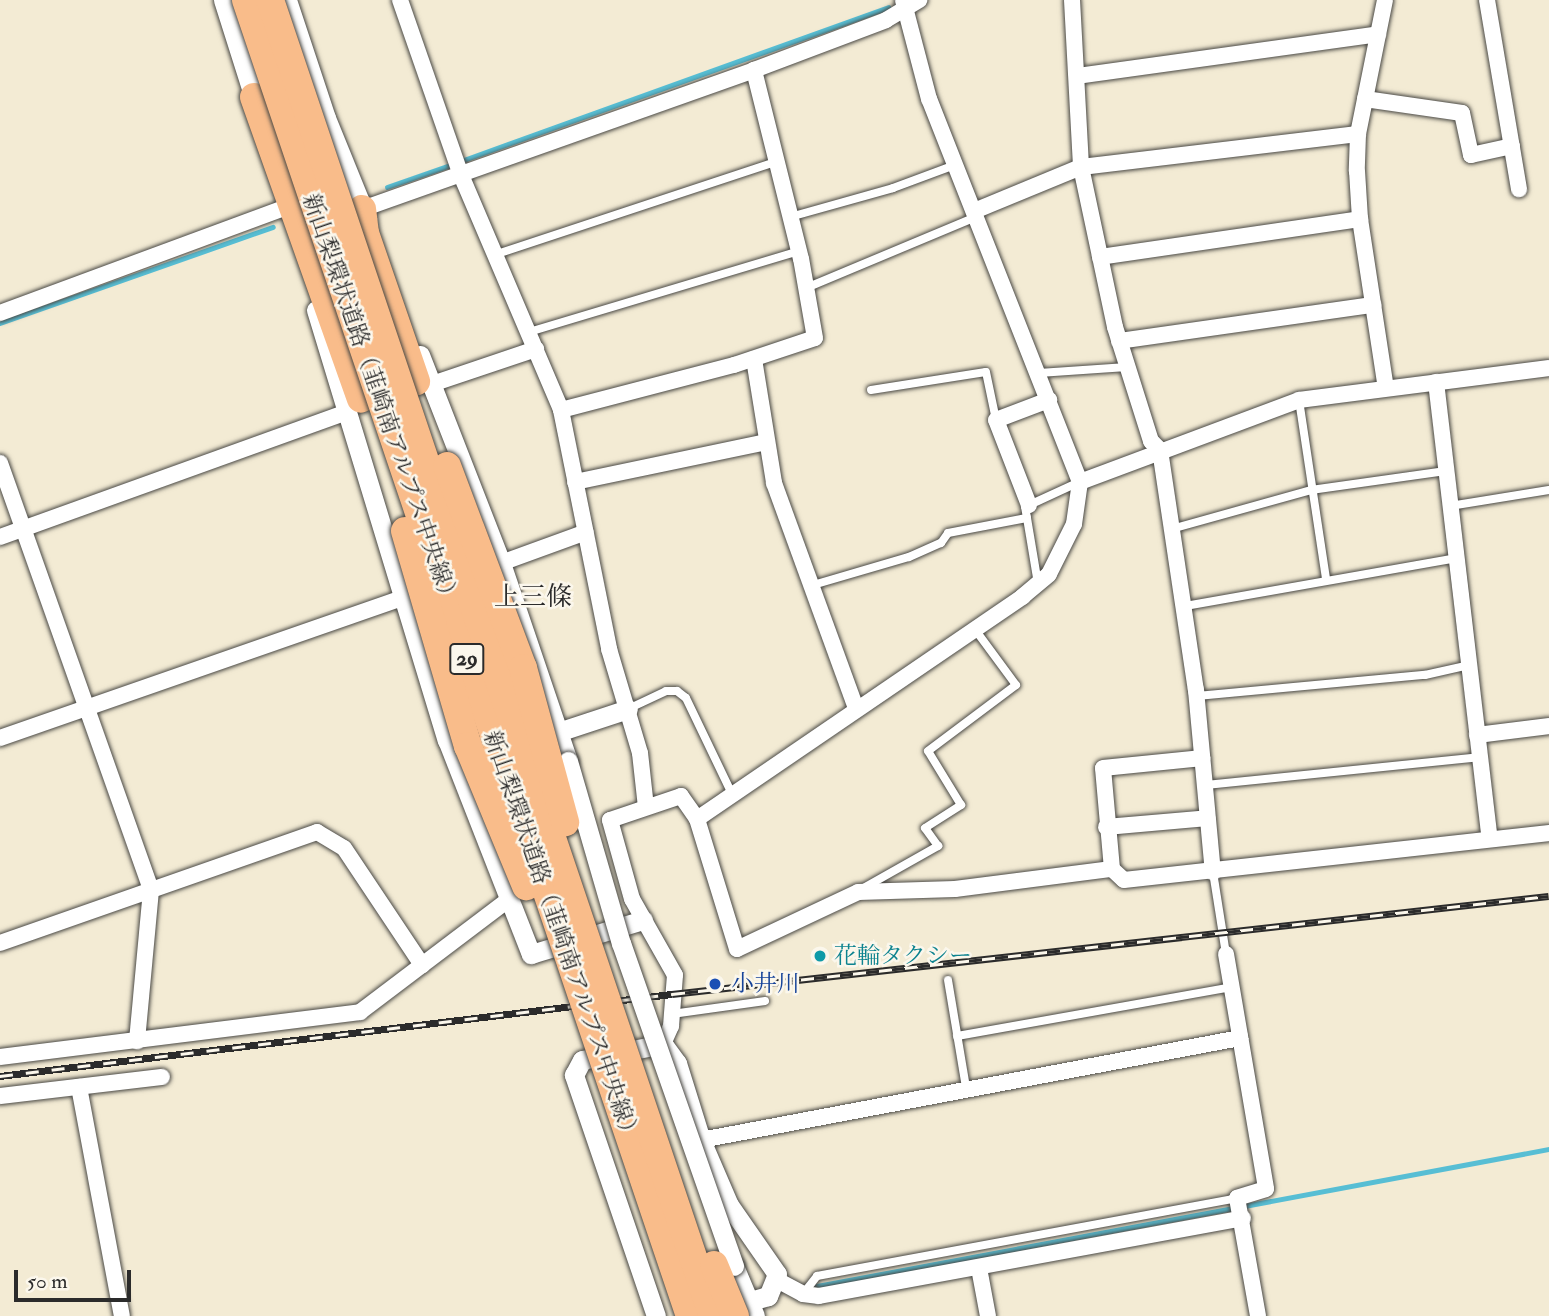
<!DOCTYPE html>
<meta charset="utf-8">
<style>
body{margin:0}
#map{position:relative;width:1549px;height:1316px;overflow:hidden;background:#f3ebd4;font-family:"IM FELL Double Pica","Noto Serif JP",serif}
div>[style]{position:absolute}
[style*='--x']{left:calc(var(--x)*1px);top:calc(var(--y)*1px);width:calc(var(--w)*1px);rotate:calc(var(--a)*1deg)}
.stream>*{height:4.5px;margin:-2.25px;padding:0 2.25px;transform-origin:2.25px;border-radius:2.25px;background:#57bed4}
.roads{filter:drop-shadow(0 0 2px #494844) drop-shadow(0 0 2px #494844)}
.service>*{height:8px;margin:-4px;padding:0 4px;transform-origin:4px;border-radius:4px;background:#fff}
.minor>*{height:16px;margin:-8px;padding:0 8px;transform-origin:8px;border-radius:8px;background:#fff}
.tertiary>*{height:19px;margin:-9.5px;padding:0 9.5px;transform-origin:9.5px;border-radius:9.5px;background:#fff}
.motorway>*{height:28px;margin:-14px;padding:0 14px;transform-origin:14px;border-radius:14px;background:#f9bc8a}
.rail>*{height:7px;margin-top:-3.5px;transform-origin:0;background:repeating-linear-gradient(90deg,#fbf7ec 0 13px,#2b2b2b 0 26px);box-sizing:border-box;border-block:2px solid #2b2b2b}
.bridges{filter:drop-shadow(0 0 2px #494844) drop-shadow(0 0 2px #494844)}
.tertiary-bridge>*{height:19px;margin:-9.5px;padding:0 9.5px;transform-origin:9.5px;border-radius:9.5px;background:#fff}
.motorway-bridge>*{height:28px;margin:-14px;padding:0 14px;transform-origin:14px;border-radius:14px;background:#f9bc8a}
.dots>*{width:19px;height:19px;translate:-50% -50%;box-sizing:border-box;border:4px solid #fbf7ec;border-radius:50%}
span{translate:-50% -50%;white-space:nowrap;text-align:center;line-height:1.15;-webkit-text-stroke:5px #fbf7ec;paint-order:stroke}
.shield-label span{padding:2px 5px;background:#fbf7ec;border:2px solid;border-radius:5px;-webkit-text-stroke-width:0}
.shield-label{font-size:21px;color:#2b2b2b;font-weight:700}
.street-label{font-size:23px;color:#2b2b2b}
.culture-label{font-size:23px;color:#0d838f}
.left{translate:0 -50%;text-align:left}
.transit-label{font-size:23px;color:#164399}
.quarter-label{font-size:26px;color:#2b2b2b}
.scale{position:absolute;left:14px;top:1270px;width:117px;height:32px;box-sizing:border-box;border:4px solid #2b2b2b;border-top:0;padding-left:9px;font-size:21px;line-height:24px;white-space:nowrap;color:#2b2b2b;-webkit-text-stroke:5px #fbf7ec;paint-order:stroke}
</style>
<div id="map">
<div class="stream">
<i style="--x:461;--y:161;--w:454;--a:-19.8"></i>
<i style="--x:387;--y:187;--w:70;--a:-19.2"></i>
<i style="--x:0;--y:323;--w:289;--a:-19.4"></i>
<i style="--x:817;--y:1286;--w:745;--a:-10.6"></i>
</div>
<div class="roads">
<div class="service">
<i style="--x:790;--y:217;--w:107;--a:-15.7"></i>
<i style="--x:893;--y:188;--w:66;--a:-20.4"></i>
<i style="--x:494;--y:255;--w:297;--a:-18.3"></i>
<i style="--x:806;--y:288;--w:184;--a:-22.7"></i>
<i style="--x:529;--y:332;--w:282;--a:-16.7"></i>
<i style="--x:1039;--y:373;--w:88;--a:-3.9"></i>
<i style="--x:871;--y:390;--w:116;--a:-8.9"></i>
<i style="--x:986;--y:372;--w:49;--a:78.2"></i>
<i style="--x:1299;--y:400;--w:181;--a:81.4"></i>
<i style="--x:1450;--y:506;--w:100;--a:-9.2"></i>
<i style="--x:1027;--y:518;--w:67;--a:80.5"></i>
<i style="--x:1175;--y:528;--w:141;--a:-15.6"></i>
<i style="--x:1311;--y:490;--w:136;--a:-8"></i>
<i style="--x:813;--y:585;--w:100;--a:-16.3"></i>
<i style="--x:909;--y:557;--w:35;--a:-24"></i>
<i style="--x:941;--y:543;--w:12;--a:-55"></i>
<i style="--x:948;--y:533;--w:80;--a:-10.8"></i>
<i style="--x:1027;--y:518;--w:11;--a:-100"></i>
<i style="--x:1025;--y:507;--w:60;--a:-24.8"></i>
<i style="--x:1185;--y:606;--w:275;--a:-10"></i>
<i style="--x:1197;--y:696;--w:229;--a:-5.3"></i>
<i style="--x:1425;--y:675;--w:45;--a:-12.8"></i>
<i style="--x:628;--y:709;--w:42;--a:-25.3"></i>
<i style="--x:666;--y:691;--w:11;--a:0"></i>
<i style="--x:677;--y:691;--w:11;--a:38"></i>
<i style="--x:686;--y:698;--w:106;--a:64.4"></i>
<i style="--x:1205;--y:785;--w:276;--a:-5.8"></i>
<i style="--x:1213;--y:872;--w:83;--a:81"></i>
<i style="--x:860;--y:890;--w:90;--a:-29.4"></i>
<i style="--x:938;--y:846;--w:22;--a:-126"></i>
<i style="--x:925;--y:828;--w:43;--a:-32.6"></i>
<i style="--x:961;--y:805;--w:63;--a:-121.4"></i>
<i style="--x:928;--y:751;--w:110;--a:-36.9"></i>
<i style="--x:1016;--y:685;--w:71;--a:-126.4"></i>
<i style="--x:948;--y:980;--w:109;--a:80.5"></i>
<i style="--x:672;--y:1014;--w:94;--a:-8"></i>
<i style="--x:957;--y:1036;--w:279;--a:-10.1"></i>
<i style="--x:803;--y:1294;--w:23;--a:-52"></i>
<i style="--x:817;--y:1276;--w:427;--a:-10.5"></i>
</div>
<div class="minor">
<i style="--x:400;--y:0;--w:185;--a:70.8"></i>
<i style="--x:461;--y:175;--w:255;--a:66.9"></i>
<i style="--x:561;--y:410;--w:244;--a:78.6"></i>
<i style="--x:609;--y:649;--w:109;--a:73.4"></i>
<i style="--x:640;--y:753;--w:54;--a:83.7"></i>
<i style="--x:1072;--y:0;--w:167;--a:86.9"></i>
<i style="--x:1081;--y:167;--w:164;--a:78"></i>
<i style="--x:1115;--y:327;--w:120;--a:72.5"></i>
<i style="--x:1151;--y:441;--w:13;--a:45"></i>
<i style="--x:1160;--y:450;--w:243;--a:81.5"></i>
<i style="--x:1196;--y:690;--w:183;--a:84.7"></i>
<i style="--x:1385;--y:0;--w:137;--a:101.4"></i>
<i style="--x:1358;--y:134;--w:37;--a:92"></i>
<i style="--x:1357;--y:171;--w:48;--a:86.4"></i>
<i style="--x:1360;--y:219;--w:171;--a:81.3"></i>
<i style="--x:1487;--y:0;--w:192;--a:80.4"></i>
<i style="--x:1077;--y:76;--w:304;--a:-7.9"></i>
<i style="--x:1365;--y:99;--w:98;--a:8.2"></i>
<i style="--x:1462;--y:113;--w:43;--a:77.9"></i>
<i style="--x:1471;--y:155;--w:42;--a:-12.4"></i>
<i style="--x:362;--y:209;--w:416;--a:-19.5"></i>
<i style="--x:754;--y:70;--w:141;--a:-20.7"></i>
<i style="--x:886;--y:20;--w:39;--a:-31"></i>
<i style="--x:974;--y:211;--w:116;--a:-22.4"></i>
<i style="--x:1081;--y:167;--w:279;--a:-6.8"></i>
<i style="--x:1100;--y:257;--w:263;--a:-8.3"></i>
<i style="--x:0;--y:313;--w:305;--a:-20.3"></i>
<i style="--x:1119;--y:341;--w:257;--a:-8.1"></i>
<i style="--x:754;--y:359;--w:126;--a:80.8"></i>
<i style="--x:774;--y:483;--w:239;--a:70"></i>
<i style="--x:1436;--y:382;--w:460;--a:83.3"></i>
<i style="--x:432;--y:384;--w:110;--a:-18.6"></i>
<i style="--x:561;--y:410;--w:179;--a:-14.6"></i>
<i style="--x:734;--y:365;--w:85;--a:-18.4"></i>
<i style="--x:815;--y:338;--w:80;--a:-100"></i>
<i style="--x:801;--y:259;--w:195;--a:-104"></i>
<i style="--x:0;--y:463;--w:453;--a:70.5"></i>
<i style="--x:151;--y:890;--w:152;--a:95.3"></i>
<i style="--x:575;--y:482;--w:195;--a:-11.8"></i>
<i style="--x:1080;--y:482;--w:234;--a:-20.5"></i>
<i style="--x:1299;--y:400;--w:252;--a:-7.3"></i>
<i style="--x:1029;--y:505;--w:91;--a:-111.2"></i>
<i style="--x:996;--y:420;--w:57;--a:-20.7"></i>
<i style="--x:0;--y:537;--w:369;--a:-19.8"></i>
<i style="--x:501;--y:563;--w:90;--a:-20"></i>
<i style="--x:1477;--y:735;--w:73;--a:-7.1"></i>
<i style="--x:0;--y:738;--w:427;--a:-19.2"></i>
<i style="--x:697;--y:819;--w:136;--a:72.9"></i>
<i style="--x:737;--y:949;--w:134;--a:-25.2"></i>
<i style="--x:858;--y:892;--w:97;--a:-1.8"></i>
<i style="--x:955;--y:889;--w:158;--a:-7.3"></i>
<i style="--x:1112;--y:869;--w:16;--a:43"></i>
<i style="--x:1124;--y:880;--w:428;--a:-6.3"></i>
<i style="--x:1106;--y:827;--w:102;--a:-5"></i>
<i style="--x:1112;--y:869;--w:101;--a:-95.1"></i>
<i style="--x:1103;--y:768;--w:100;--a:-5.7"></i>
<i style="--x:0;--y:943;--w:336;--a:-19.3"></i>
<i style="--x:317;--y:832;--w:31;--a:31"></i>
<i style="--x:344;--y:848;--w:141;--a:56.3"></i>
<i style="--x:1226;--y:954;--w:238;--a:80.3"></i>
<i style="--x:1266;--y:1189;--w:30;--a:163"></i>
<i style="--x:1237;--y:1198;--w:120;--a:79.9"></i>
<i style="--x:663;--y:1044;--w:20;--a:-66"></i>
<i style="--x:671;--y:1026;--w:51;--a:-85.5"></i>
<i style="--x:675;--y:975;--w:87;--a:-119.5"></i>
<i style="--x:632;--y:899;--w:82;--a:-105.6"></i>
<i style="--x:610;--y:820;--w:75;--a:-18.7"></i>
<i style="--x:681;--y:796;--w:28;--a:55"></i>
<i style="--x:697;--y:819;--w:394;--a:-34.3"></i>
<i style="--x:1022;--y:597;--w:35;--a:-40"></i>
<i style="--x:1049;--y:574;--w:56;--a:-63.4"></i>
<i style="--x:1074;--y:524;--w:42;--a:-81.9"></i>
<i style="--x:1080;--y:482;--w:412;--a:-111.5"></i>
<i style="--x:929;--y:99;--w:102;--a:-104.7"></i>
<i style="--x:0;--y:1057;--w:363;--a:-7.1"></i>
<i style="--x:360;--y:1012;--w:186;--a:-37.1"></i>
<i style="--x:79;--y:1087;--w:233;--a:79.4"></i>
<i style="--x:0;--y:1096;--w:163;--a:-6.7"></i>
<i style="--x:701;--y:1140;--w:549;--a:-10.72"></i>
<i style="--x:979;--y:1268;--w:49;--a:79.4"></i>
<i style="--x:777;--y:1280;--w:30;--a:28"></i>
<i style="--x:803;--y:1294;--w:16;--a:7"></i>
<i style="--x:819;--y:1296;--w:431;--a:-10.4"></i>
</div>
<div class="tertiary">
<i style="--x:223;--y:0;--w:112;--a:72.4"></i>
<i style="--x:287;--y:0;--w:124;--a:71.7"></i>
<i style="--x:326;--y:118;--w:109;--a:67.9"></i>
<i style="--x:316;--y:310;--w:450;--a:73.1"></i>
<i style="--x:447;--y:740;--w:230;--a:68.6"></i>
<i style="--x:531;--y:954;--w:117;--a:-16.9"></i>
<i style="--x:420;--y:355;--w:223;--a:68.7"></i>
<i style="--x:501;--y:563;--w:209;--a:71.3"></i>
<i style="--x:549;--y:735;--w:83;--a:-18.2"></i>
<i style="--x:734;--y:1266;--w:54;--a:67.2"></i>
<i style="--x:656;--y:1316;--w:255;--a:-108.8"></i>
<i style="--x:574;--y:1075;--w:17;--a:-62"></i>
<i style="--x:582;--y:1060;--w:83;--a:-11.2"></i>
<i style="--x:663;--y:1044;--w:24;--a:54"></i>
<i style="--x:677;--y:1063;--w:81;--a:72.7"></i>
<i style="--x:701;--y:1140;--w:71;--a:66.7"></i>
<i style="--x:729;--y:1205;--w:84;--a:55.2"></i>
<i style="--x:777;--y:1274;--w:24;--a:112"></i>
<i style="--x:768;--y:1296;--w:48;--a:164.2"></i>
</div>
<div class="motorway">
<i style="--x:254;--y:97;--w:320;--a:70.5"></i>
<i style="--x:362;--y:209;--w:24;--a:83"></i>
<i style="--x:365;--y:233;--w:157;--a:71"></i>
</div>
</div>
<div class="rail">
<i style="--x:0;--y:1076;--w:677;--a:-6.96"></i>
<i style="--x:672;--y:994;--w:882;--a:-6.38"></i>
</div>
<div class="bridges">
<div class="tertiary-bridge">
<i style="--x:568;--y:761;--w:190;--a:73.8"></i>
<i style="--x:621;--y:943;--w:342;--a:70.7"></i>
</div>
<div class="motorway-bridge">
<i style="--x:246;--y:0;--w:1389;--a:71.36"></i>
<i style="--x:270;--y:0;--w:1389;--a:71.4"></i>
<i style="--x:447;--y:466;--w:216;--a:69.4"></i>
<i style="--x:523;--y:668;--w:160;--a:74.7"></i>
<i style="--x:405;--y:531;--w:224;--a:73.7"></i>
<i style="--x:468;--y:746;--w:152;--a:67.5"></i>
<i style="--x:714;--y:1265;--w:55;--a:67.6"></i>
</div>
</div>
<div class="dots">
<i style="left:820px;top:956px;background:#0f9aa8"></i>
<i style="left:715px;top:984px;background:#1a4fb4"></i>
</div>
<div class="shield-label">
<span style="left:467px;top:659px">29</span>
</div>
<div class="street-label">
<span style="left:380px;top:400px;rotate:71deg">新山梨環状道路（韮崎南アルプス中央線）</span>
<span style="left:561px;top:937px;rotate:71deg">新山梨環状道路（韮崎南アルプス中央線）</span>
</div>
<div class="culture-label">
<span class="left" style="left:834px;top:956px">花輪タクシー</span>
</div>
<div class="transit-label">
<span class="left" style="left:731px;top:984px">小井川</span>
</div>
<div class="quarter-label">
<span style="left:533px;top:598px">上三條</span>
</div>
<div class="scale">50 m</div>
</div>
